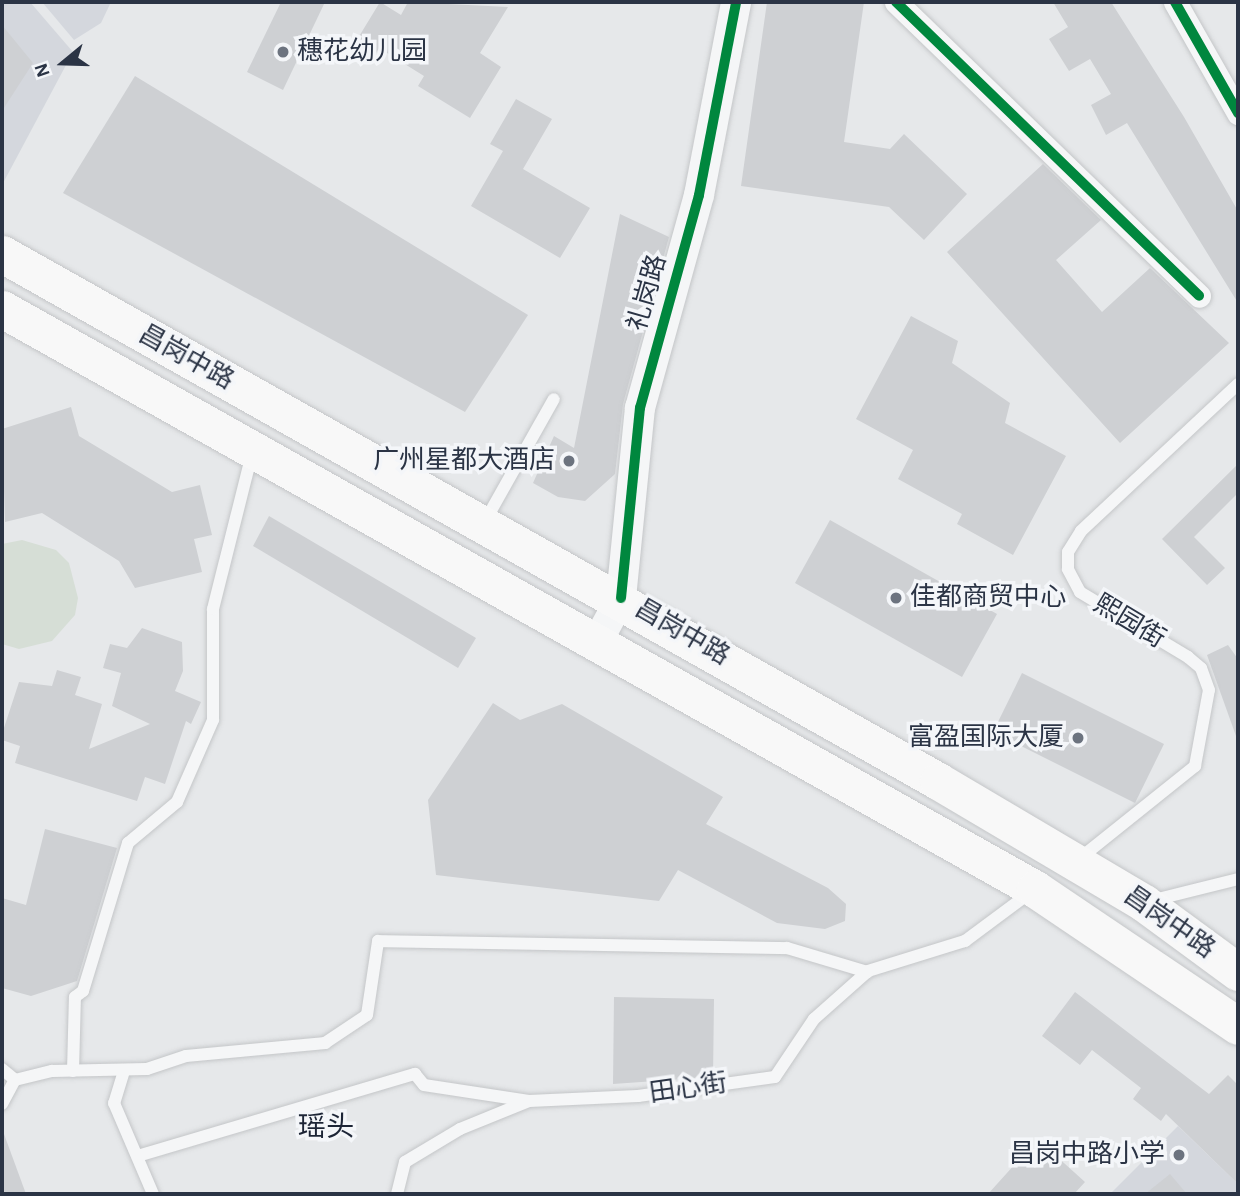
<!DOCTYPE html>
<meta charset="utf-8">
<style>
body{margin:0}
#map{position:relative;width:1240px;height:1196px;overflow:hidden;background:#e6e8ea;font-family:"Alegreya Sans","Noto Sans SC",sans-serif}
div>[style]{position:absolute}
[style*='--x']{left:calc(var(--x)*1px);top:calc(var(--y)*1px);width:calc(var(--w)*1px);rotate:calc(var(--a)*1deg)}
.built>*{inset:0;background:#d4d7dd}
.green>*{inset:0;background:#d6ded6}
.building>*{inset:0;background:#ced0d3}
.roads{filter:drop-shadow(0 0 2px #c4c6c8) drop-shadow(0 0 2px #c4c6c8)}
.service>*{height:12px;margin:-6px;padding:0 6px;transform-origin:6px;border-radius:6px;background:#f5f6f7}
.minor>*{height:23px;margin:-11.5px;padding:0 11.5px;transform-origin:11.5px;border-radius:11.5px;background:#f5f6f7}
.tertiary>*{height:30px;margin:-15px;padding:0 15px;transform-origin:15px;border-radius:15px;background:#f5f6f7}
.primary>*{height:37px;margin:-18.5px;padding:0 18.5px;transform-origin:18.5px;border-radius:18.5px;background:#f8f8f8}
.cycleway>*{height:10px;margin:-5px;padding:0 5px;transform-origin:5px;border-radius:5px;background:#00873e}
.dots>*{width:19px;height:19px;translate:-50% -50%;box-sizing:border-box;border:4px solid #f4f6f9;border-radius:50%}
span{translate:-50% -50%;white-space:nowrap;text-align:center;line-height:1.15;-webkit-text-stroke:7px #f4f6f9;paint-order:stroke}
.poi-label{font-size:26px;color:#2b3445}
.left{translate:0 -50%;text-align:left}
.right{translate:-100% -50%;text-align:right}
.street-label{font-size:26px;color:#2b3445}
.neighbourhood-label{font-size:28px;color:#1d2536}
.frame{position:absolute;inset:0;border:4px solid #2b3445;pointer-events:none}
.north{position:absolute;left:28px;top:28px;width:70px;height:70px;-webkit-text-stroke:5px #f4f6f9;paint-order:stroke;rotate:251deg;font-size:19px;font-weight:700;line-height:28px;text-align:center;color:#2b3445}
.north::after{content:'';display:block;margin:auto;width:24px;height:32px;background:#2b3445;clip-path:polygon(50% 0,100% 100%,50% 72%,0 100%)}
</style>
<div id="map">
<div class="built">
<i style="clip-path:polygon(2px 2px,30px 2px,73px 52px,2px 185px)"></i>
<i style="clip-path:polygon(42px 2px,111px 2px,101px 23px,74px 40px)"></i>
<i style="clip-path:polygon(1178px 1126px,1238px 1184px,1238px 1194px,1110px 1194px)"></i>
</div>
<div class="green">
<i style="clip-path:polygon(22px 540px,56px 550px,69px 563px,78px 598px,75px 615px,52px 641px,19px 649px,2px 644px,2px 544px)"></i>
</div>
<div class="building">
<i style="clip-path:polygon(281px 2px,325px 2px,283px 90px,247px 72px)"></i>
<i style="clip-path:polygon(380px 2px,401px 15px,408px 2px,508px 7px,480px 53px,501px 67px,470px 118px,418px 86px,424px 76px,379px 48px,375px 55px,355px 43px)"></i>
<i style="clip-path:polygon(767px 2px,864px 2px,844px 142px,890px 149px,904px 134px,967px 194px,924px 240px,889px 207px,741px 186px)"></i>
<i style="clip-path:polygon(1053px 2px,1111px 2px,1184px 117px,1238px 211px,1238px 303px,1127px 123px,1106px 135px,1091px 105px,1111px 94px,1090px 59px,1069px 71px,1049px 39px,1068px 27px)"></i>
<i style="clip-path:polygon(2px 25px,33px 63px,2px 111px)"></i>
<i style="clip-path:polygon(135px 76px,528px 315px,465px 412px,63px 193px)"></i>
<i style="clip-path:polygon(516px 99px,552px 119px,523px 169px,590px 208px,560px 258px,471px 206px,503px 151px,490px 144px)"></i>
<i style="clip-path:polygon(1043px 164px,1101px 220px,1056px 260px,1102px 312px,1150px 268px,1229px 343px,1120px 443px,947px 252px)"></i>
<i style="clip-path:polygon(620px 214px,669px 237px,623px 404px,615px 474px,585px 501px,558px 497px,533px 483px,554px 436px,574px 448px)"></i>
<i style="clip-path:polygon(911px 316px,958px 341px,952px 363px,1010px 403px,1005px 423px,1066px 456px,1013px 555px,957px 524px,962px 514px,898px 479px,913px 450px,856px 419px)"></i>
<i style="clip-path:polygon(71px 407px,79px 436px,172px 492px,200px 485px,212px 535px,194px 539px,202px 572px,135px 588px,119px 561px,42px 513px,5px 522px,2px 429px)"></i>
<i style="clip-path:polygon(1238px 464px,1238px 493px,1194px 537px,1225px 568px,1207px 585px,1162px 539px)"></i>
<i style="clip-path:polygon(269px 516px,476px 638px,458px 668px,253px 546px)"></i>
<i style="clip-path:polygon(830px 520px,997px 614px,962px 677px,795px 583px)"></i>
<i style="clip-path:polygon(142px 628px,182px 642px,183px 671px,175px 691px,201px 702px,191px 724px,186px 721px,165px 784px,145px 777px,137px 801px,15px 763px,20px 746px,2px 740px,2px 734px,19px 682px,52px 686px,57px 670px,81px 677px,75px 695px,102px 704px,89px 749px,150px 724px,112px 706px,121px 673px,103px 668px,110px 644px,127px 648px)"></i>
<i style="clip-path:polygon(1228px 645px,1238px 659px,1236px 736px,1207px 655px)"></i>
<i style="clip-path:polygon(1022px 673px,1164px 744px,1135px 803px,993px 732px)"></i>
<i style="clip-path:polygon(493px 703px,520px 720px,562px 704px,723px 797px,706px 824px,828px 888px,846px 904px,845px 921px,825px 929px,777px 923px,678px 870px,659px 901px,436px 875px,428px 800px)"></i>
<i style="clip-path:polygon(45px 829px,117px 848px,77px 981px,31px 996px,2px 988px,2px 898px,26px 905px)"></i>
<i style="clip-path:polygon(1075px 992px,1209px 1094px,1228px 1075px,1238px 1085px,1238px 1184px,1166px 1114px,1161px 1121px,1133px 1099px,1141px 1088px,1092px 1050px,1080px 1065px,1042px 1036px)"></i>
<i style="clip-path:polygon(614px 997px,714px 999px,713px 1077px,613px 1084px)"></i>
<i style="clip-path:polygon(2px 1134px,4px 1134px,26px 1194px,2px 1194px)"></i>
<i style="clip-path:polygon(1025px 1153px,1041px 1168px,1054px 1154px,1085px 1182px,1074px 1194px,988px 1194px)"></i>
<i style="clip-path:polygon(1170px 1174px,1187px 1194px,1145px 1194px)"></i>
</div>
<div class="roads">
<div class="service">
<i style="--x:484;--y:523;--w:142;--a:-60.6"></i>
<i style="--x:1079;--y:859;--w:149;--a:-38.7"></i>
<i style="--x:1195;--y:766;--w:77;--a:-79.6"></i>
<i style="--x:1209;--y:690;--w:23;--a:-110"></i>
<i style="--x:1201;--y:668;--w:17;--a:-140"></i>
<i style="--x:1188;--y:657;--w:126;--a:-149"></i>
<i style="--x:1080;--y:592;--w:26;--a:-118"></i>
<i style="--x:1068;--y:569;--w:17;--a:-90"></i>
<i style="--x:1068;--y:552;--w:25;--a:-58"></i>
<i style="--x:1081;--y:531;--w:215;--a:-43.1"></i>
<i style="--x:1150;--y:901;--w:91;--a:-14"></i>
<i style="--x:2;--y:1069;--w:17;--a:40"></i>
<i style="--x:73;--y:1071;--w:74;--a:-88.5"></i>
<i style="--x:75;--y:997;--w:10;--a:-37"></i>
<i style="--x:83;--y:991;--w:155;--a:-73.1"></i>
<i style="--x:128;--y:843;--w:64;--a:-39.9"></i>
<i style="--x:177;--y:802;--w:90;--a:-66.3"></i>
<i style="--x:213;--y:720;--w:111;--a:-90"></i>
<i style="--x:213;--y:609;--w:160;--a:-75.9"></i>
<i style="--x:124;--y:1071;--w:34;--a:107"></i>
<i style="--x:114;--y:1103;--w:99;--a:66.8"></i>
<i style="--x:2;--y:1104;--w:27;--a:-62"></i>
<i style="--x:15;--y:1080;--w:38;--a:-14"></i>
<i style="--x:52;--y:1071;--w:95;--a:-1.2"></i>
<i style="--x:147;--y:1069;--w:41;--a:-18.4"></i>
<i style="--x:186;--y:1056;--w:140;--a:-5.3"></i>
<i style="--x:325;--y:1043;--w:50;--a:-33.7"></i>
<i style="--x:367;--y:1015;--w:75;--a:-81.5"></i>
<i style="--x:378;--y:941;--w:409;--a:1"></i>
<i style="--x:787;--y:948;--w:84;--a:16.7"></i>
<i style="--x:141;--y:1155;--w:286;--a:-16.5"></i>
<i style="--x:415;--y:1074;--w:14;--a:51"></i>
<i style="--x:424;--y:1085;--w:106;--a:8.7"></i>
<i style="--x:397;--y:1194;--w:33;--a:-76"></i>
<i style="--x:405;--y:1162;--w:64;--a:-31"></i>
<i style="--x:460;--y:1129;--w:74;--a:-22.1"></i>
<i style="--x:529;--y:1101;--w:109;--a:-2.6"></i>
<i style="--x:638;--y:1096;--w:138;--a:-7.9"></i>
<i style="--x:775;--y:1077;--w:70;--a:-56.1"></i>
<i style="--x:814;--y:1019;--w:72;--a:-41.6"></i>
<i style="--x:868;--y:971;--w:102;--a:-17.2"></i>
<i style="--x:965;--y:941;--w:82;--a:-36.6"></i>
</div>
<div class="minor">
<i style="--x:896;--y:2;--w:422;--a:44.1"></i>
<i style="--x:1175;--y:2;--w:128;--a:60.4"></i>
</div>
<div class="tertiary">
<i style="--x:596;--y:644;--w:52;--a:-61.5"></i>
<i style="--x:621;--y:598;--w:191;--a:-84.3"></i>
<i style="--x:640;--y:408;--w:221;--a:-74.5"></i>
<i style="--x:699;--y:195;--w:197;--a:-79.1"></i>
</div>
<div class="primary">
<i style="--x:2;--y:254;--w:1074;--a:29.38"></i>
<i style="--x:938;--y:781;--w:239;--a:30.6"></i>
<i style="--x:1144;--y:903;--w:117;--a:36.3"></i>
<i style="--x:2;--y:309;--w:1185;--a:29.31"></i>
<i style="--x:1035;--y:889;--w:245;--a:34"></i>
</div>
</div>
<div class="cycleway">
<i style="--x:896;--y:2;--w:422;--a:44.1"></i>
<i style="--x:1175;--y:2;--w:128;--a:60.4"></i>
<i style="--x:621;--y:598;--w:191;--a:-84.3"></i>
<i style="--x:640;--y:408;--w:221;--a:-74.5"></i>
<i style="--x:699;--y:195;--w:197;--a:-79.1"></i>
</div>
<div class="dots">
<i style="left:283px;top:52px;background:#6c737f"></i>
<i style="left:569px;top:461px;background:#6c737f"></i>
<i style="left:896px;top:598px;background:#6c737f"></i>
<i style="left:1078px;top:738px;background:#6c737f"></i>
<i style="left:1179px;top:1155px;background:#6c737f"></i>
</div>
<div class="poi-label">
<span class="left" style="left:297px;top:52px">穗花幼儿园</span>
<span class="right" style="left:555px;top:461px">广州星都大酒店</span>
<span class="left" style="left:910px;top:598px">佳都商贸中心</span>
<span class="right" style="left:1064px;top:738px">富盈国际大厦</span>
<span class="right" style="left:1165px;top:1155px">昌岗中路小学</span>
</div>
<div class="street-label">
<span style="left:648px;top:293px;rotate:-74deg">礼岗路</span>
<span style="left:186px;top:358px;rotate:29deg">昌岗中路</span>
<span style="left:1129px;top:622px;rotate:31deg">熙园街</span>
<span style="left:682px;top:633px;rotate:30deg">昌岗中路</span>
<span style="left:1169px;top:923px;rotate:35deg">昌岗中路</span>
<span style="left:688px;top:1089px;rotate:-8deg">田心街</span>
</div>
<div class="neighbourhood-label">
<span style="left:326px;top:1128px">瑶头</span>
</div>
<div class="frame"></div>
<div class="north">N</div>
</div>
